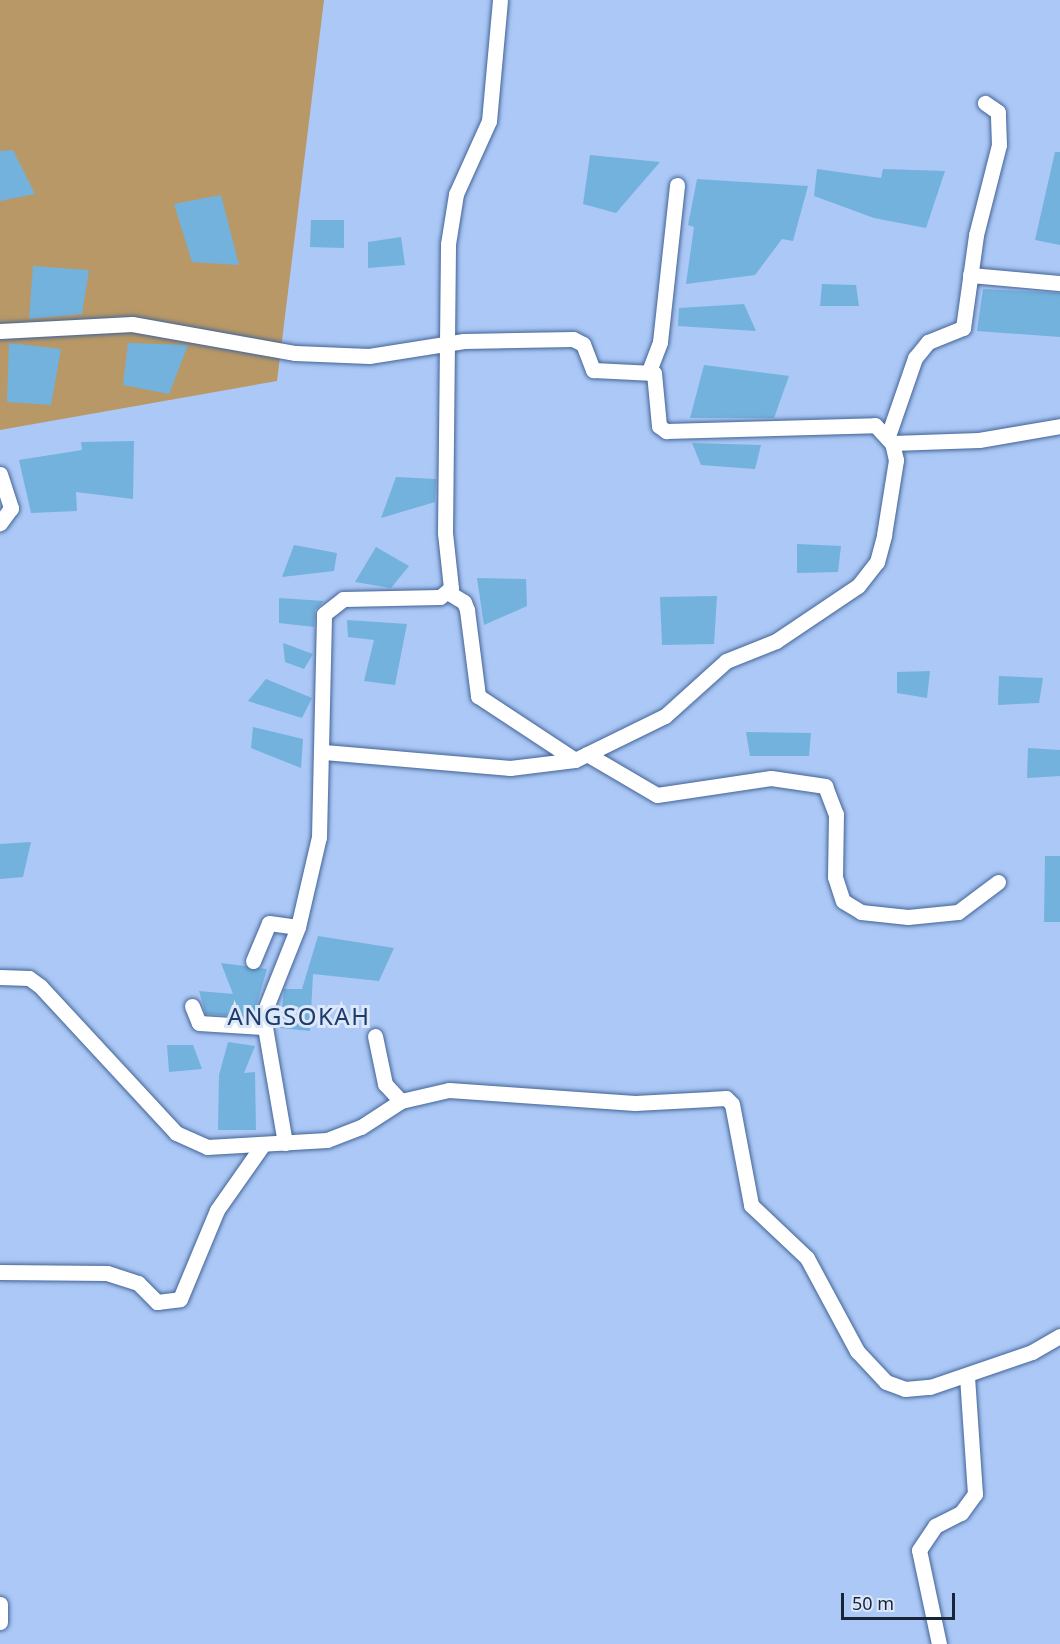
<!DOCTYPE html>
<style>
body{margin:0}
#map{position:relative;width:1060px;height:1644px;overflow:hidden;background:#abc8f6;font-family:"Noto Sans",sans-serif}
div>[style]{position:absolute}
[style*='--x']{left:calc(var(--x)*1px);top:calc(var(--y)*1px);width:calc(var(--w)*1px);rotate:calc(var(--a)*1deg)}
.green>*{inset:0;background:#b89866}
.building>*{inset:0;background:#73b2dd}
.roads{filter:drop-shadow(0 0 2px #436496) drop-shadow(0 0 2px #436496)}
.minor>*{height:15px;margin:-7.5px;padding:0 7.5px;transform-origin:7.5px;border-radius:7.5px;background:#fff}
span{translate:-50% -50%;white-space:nowrap;text-align:center;line-height:1.15;-webkit-text-stroke:6px #dce8fa;paint-order:stroke}
.quarter-label{font-size:24px;color:#1e3c6b;letter-spacing:1.5px}
.scale{position:absolute;left:841px;top:1593px;width:114px;height:27px;box-sizing:border-box;border:3px solid #17253a;border-top:0;padding-left:8px;font-size:18px;line-height:21px;white-space:nowrap;color:#17253a;-webkit-text-stroke:4px #dce8fa;paint-order:stroke}
</style>
<div id="map">
<div class="green">
<i style="clip-path:polygon(0 0,324px 0,277px 381px,0 430px)"></i>
</div>
<div class="building">
<i style="clip-path:polygon(13px 150px,35px 194px,0 201px,0 151px)"></i>
<i style="clip-path:polygon(1055px 152px,1060px 152px,1060px 245px,1035px 240px)"></i>
<i style="clip-path:polygon(590px 155px,660px 162px,616px 213px,583px 204px)"></i>
<i style="clip-path:polygon(817px 169px,881px 178px,883px 169px,945px 171px,926px 228px,874px 218px,814px 196px)"></i>
<i style="clip-path:polygon(697px 179px,808px 186px,793px 241px,782px 239px,755px 275px,686px 284px,694px 227px,688px 225px)"></i>
<i style="clip-path:polygon(221px 195px,239px 265px,192px 262px,174px 204px)"></i>
<i style="clip-path:polygon(311px 220px,344px 220px,344px 248px,310px 247px)"></i>
<i style="clip-path:polygon(401px 237px,405px 265px,368px 268px,368px 242px)"></i>
<i style="clip-path:polygon(33px 266px,89px 270px,82px 314px,29px 319px)"></i>
<i style="clip-path:polygon(822px 284px,856px 285px,859px 306px,820px 306px)"></i>
<i style="clip-path:polygon(983px 289px,1060px 293px,1060px 337px,977px 331px)"></i>
<i style="clip-path:polygon(744px 304px,756px 331px,678px 326px,679px 308px)"></i>
<i style="clip-path:polygon(9px 343px,61px 349px,51px 405px,7px 402px)"></i>
<i style="clip-path:polygon(128px 343px,188px 345px,169px 394px,123px 385px)"></i>
<i style="clip-path:polygon(704px 365px,789px 376px,774px 418px,690px 418px)"></i>
<i style="clip-path:polygon(134px 441px,133px 499px,76px 492px,77px 511px,31px 513px,19px 460px,82px 450px,81px 442px)"></i>
<i style="clip-path:polygon(692px 443px,761px 445px,755px 469px,701px 465px)"></i>
<i style="clip-path:polygon(396px 477px,436px 479px,435px 502px,381px 518px)"></i>
<i style="clip-path:polygon(797px 544px,841px 546px,838px 572px,797px 573px)"></i>
<i style="clip-path:polygon(294px 545px,337px 553px,334px 571px,282px 577px)"></i>
<i style="clip-path:polygon(376px 547px,409px 566px,391px 588px,355px 582px)"></i>
<i style="clip-path:polygon(477px 578px,526px 579px,527px 606px,484px 625px)"></i>
<i style="clip-path:polygon(717px 596px,714px 644px,662px 645px,660px 597px)"></i>
<i style="clip-path:polygon(279px 598px,324px 601px,315px 610px,314px 627px,279px 623px)"></i>
<i style="clip-path:polygon(347px 620px,407px 624px,395px 685px,364px 681px,374px 640px,348px 637px)"></i>
<i style="clip-path:polygon(283px 643px,313px 654px,304px 669px,285px 662px)"></i>
<i style="clip-path:polygon(930px 671px,927px 698px,897px 693px,897px 672px)"></i>
<i style="clip-path:polygon(999px 676px,1043px 678px,1039px 703px,998px 705px)"></i>
<i style="clip-path:polygon(266px 679px,312px 698px,302px 718px,248px 701px)"></i>
<i style="clip-path:polygon(253px 727px,303px 739px,301px 768px,251px 748px)"></i>
<i style="clip-path:polygon(746px 732px,811px 733px,809px 756px,750px 756px)"></i>
<i style="clip-path:polygon(1028px 748px,1060px 750px,1060px 776px,1027px 778px)"></i>
<i style="clip-path:polygon(31px 842px,23px 877px,0 879px,0 844px)"></i>
<i style="clip-path:polygon(1045px 856px,1060px 856px,1060px 922px,1044px 922px)"></i>
<i style="clip-path:polygon(318px 936px,394px 948px,379px 981px,313px 974px,310px 1031px,280px 1028px,284px 989px,302px 989px)"></i>
<i style="clip-path:polygon(221px 963px,267px 969px,253px 1017px,206px 1014px,199px 991px,233px 994px)"></i>
<i style="clip-path:polygon(228px 1042px,255px 1046px,244px 1073px,255px 1072px,256px 1130px,218px 1130px,219px 1075px)"></i>
<i style="clip-path:polygon(167px 1045px,193px 1045px,202px 1069px,169px 1072px)"></i>
</div>
<div class="roads">
<div class="minor">
<i style="--x:970;--y:275;--w:90;--a:5.1"></i>
<i style="--x:0;--y:331;--w:132;--a:-3"></i>
<i style="--x:132;--y:324;--w:166;--a:10.1"></i>
<i style="--x:295;--y:353;--w:74;--a:2.3"></i>
<i style="--x:369;--y:356;--w:96;--a:-9"></i>
<i style="--x:464;--y:341;--w:109;--a:-1.1"></i>
<i style="--x:573;--y:339;--w:11;--a:27"></i>
<i style="--x:583;--y:344;--w:28;--a:69"></i>
<i style="--x:593;--y:370;--w:61;--a:2.8"></i>
<i style="--x:654;--y:373;--w:53;--a:84.6"></i>
<i style="--x:659;--y:426;--w:9;--a:36"></i>
<i style="--x:666;--y:431;--w:209;--a:-1.6"></i>
<i style="--x:875;--y:425;--w:25;--a:47"></i>
<i style="--x:649;--y:371;--w:31;--a:-69"></i>
<i style="--x:660;--y:342;--w:158;--a:-83.8"></i>
<i style="--x:888;--y:436;--w:83;--a:-70.9"></i>
<i style="--x:915;--y:358;--w:21;--a:-51"></i>
<i style="--x:928;--y:342;--w:38;--a:-22"></i>
<i style="--x:963;--y:328;--w:94;--a:-82"></i>
<i style="--x:976;--y:235;--w:93;--a:-75.7"></i>
<i style="--x:999;--y:145;--w:33;--a:-92"></i>
<i style="--x:998;--y:112;--w:16;--a:-145"></i>
<i style="--x:0;--y:474;--w:36;--a:72"></i>
<i style="--x:11;--y:508;--w:19;--a:126"></i>
<i style="--x:449;--y:593;--w:17;--a:31"></i>
<i style="--x:464;--y:602;--w:9;--a:69"></i>
<i style="--x:467;--y:610;--w:87;--a:82.7"></i>
<i style="--x:478;--y:696;--w:116;--a:33.4"></i>
<i style="--x:324;--y:752;--w:187;--a:4.9"></i>
<i style="--x:510;--y:768;--w:65;--a:-7"></i>
<i style="--x:575;--y:760;--w:100;--a:-26.1"></i>
<i style="--x:665;--y:716;--w:82;--a:-42"></i>
<i style="--x:726;--y:661;--w:54;--a:-21.8"></i>
<i style="--x:776;--y:641;--w:99;--a:-33.9"></i>
<i style="--x:858;--y:586;--w:31;--a:-52"></i>
<i style="--x:877;--y:562;--w:28;--a:-75"></i>
<i style="--x:884;--y:535;--w:76;--a:-80.9"></i>
<i style="--x:896;--y:460;--w:17;--a:-103"></i>
<i style="--x:892;--y:443;--w:87;--a:-2"></i>
<i style="--x:979;--y:440;--w:82;--a:-9.8"></i>
<i style="--x:587;--y:754;--w:81;--a:30.4"></i>
<i style="--x:657;--y:795;--w:115;--a:-8.5"></i>
<i style="--x:771;--y:778;--w:55;--a:8.4"></i>
<i style="--x:825;--y:786;--w:30;--a:69"></i>
<i style="--x:836;--y:814;--w:63;--a:90.9"></i>
<i style="--x:835;--y:877;--w:25;--a:72"></i>
<i style="--x:843;--y:901;--w:21;--a:31"></i>
<i style="--x:861;--y:912;--w:47;--a:6.1"></i>
<i style="--x:908;--y:917;--w:50;--a:-5.7"></i>
<i style="--x:958;--y:912;--w:50;--a:-36.9"></i>
<i style="--x:253;--y:961;--w:41;--a:-67.2"></i>
<i style="--x:269;--y:923;--w:29;--a:8"></i>
<i style="--x:0;--y:977;--w:29;--a:2"></i>
<i style="--x:29;--y:978;--w:14;--a:36"></i>
<i style="--x:40;--y:986;--w:200;--a:47.2"></i>
<i style="--x:176;--y:1133;--w:34;--a:24"></i>
<i style="--x:207;--y:1147;--w:120;--a:-3.3"></i>
<i style="--x:327;--y:1140;--w:36;--a:-21"></i>
<i style="--x:361;--y:1127;--w:48;--a:-33"></i>
<i style="--x:401;--y:1101;--w:49;--a:-12.9"></i>
<i style="--x:449;--y:1090;--w:186;--a:4"></i>
<i style="--x:635;--y:1103;--w:91;--a:-3.1"></i>
<i style="--x:726;--y:1098;--w:8;--a:45"></i>
<i style="--x:732;--y:1104;--w:103;--a:79.3"></i>
<i style="--x:751;--y:1205;--w:77;--a:43.4"></i>
<i style="--x:807;--y:1258;--w:106;--a:61.7"></i>
<i style="--x:857;--y:1351;--w:42;--a:46.9"></i>
<i style="--x:886;--y:1382;--w:20;--a:20"></i>
<i style="--x:905;--y:1389;--w:25;--a:-5"></i>
<i style="--x:930;--y:1387;--w:108;--a:-18.9"></i>
<i style="--x:1032;--y:1352;--w:32;--a:-30"></i>
<i style="--x:192;--y:1006;--w:18;--a:68"></i>
<i style="--x:199;--y:1023;--w:64;--a:3.6"></i>
<i style="--x:375;--y:1036;--w:49;--a:78.2"></i>
<i style="--x:385;--y:1084;--w:23;--a:47"></i>
<i style="--x:285;--y:1143;--w:130;--a:-99.8"></i>
<i style="--x:263;--y:1015;--w:95;--a:-68.3"></i>
<i style="--x:298;--y:927;--w:92;--a:-76.9"></i>
<i style="--x:319;--y:837;--w:223;--a:-88.7"></i>
<i style="--x:324;--y:614;--w:24;--a:-38"></i>
<i style="--x:343;--y:599;--w:97;--a:-1.2"></i>
<i style="--x:440;--y:597;--w:14;--a:-39"></i>
<i style="--x:451;--y:588;--w:55;--a:-96.2"></i>
<i style="--x:445;--y:533;--w:289;--a:-89.4"></i>
<i style="--x:448;--y:244;--w:51;--a:-80.9"></i>
<i style="--x:456;--y:194;--w:80;--a:-65.7"></i>
<i style="--x:489;--y:121;--w:121;--a:-84.8"></i>
<i style="--x:0;--y:1272;--w:107;--a:0.5"></i>
<i style="--x:107;--y:1273;--w:33;--a:18"></i>
<i style="--x:138;--y:1283;--w:27;--a:45"></i>
<i style="--x:157;--y:1302;--w:23;--a:-7"></i>
<i style="--x:180;--y:1299;--w:96;--a:-67.4"></i>
<i style="--x:217;--y:1210;--w:78;--a:-54.9"></i>
<i style="--x:0;--y:1604;--w:18;--a:90"></i>
<i style="--x:939;--y:1644;--w:96;--a:-102"></i>
<i style="--x:919;--y:1550;--w:29;--a:-56"></i>
<i style="--x:935;--y:1526;--w:29;--a:-27"></i>
<i style="--x:961;--y:1513;--w:24;--a:-54"></i>
<i style="--x:975;--y:1494;--w:117;--a:-93.9"></i>
</div>
</div>
<div class="quarter-label">
<span style="left:299px;top:1016px">ANGSOKAH</span>
</div>
<div class="scale">50 m</div>
</div>
